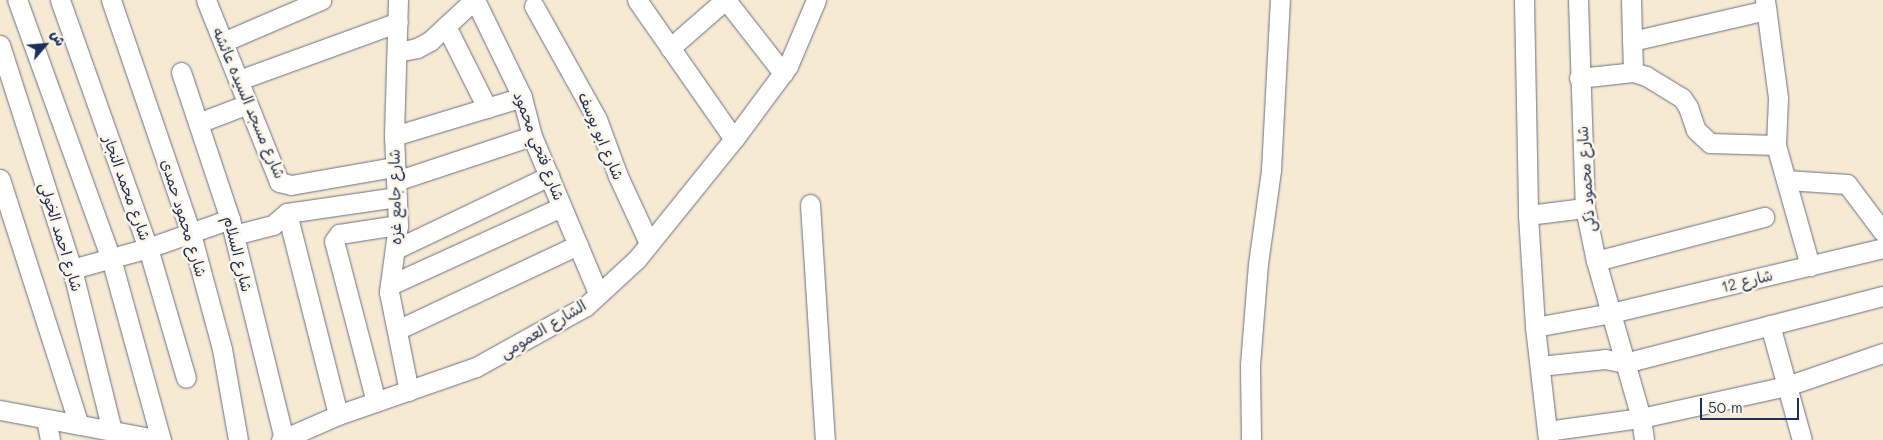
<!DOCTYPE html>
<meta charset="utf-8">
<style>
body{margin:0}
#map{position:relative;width:1883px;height:440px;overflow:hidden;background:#f7ead2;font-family:Mali,"Playpen Sans Arabic",sans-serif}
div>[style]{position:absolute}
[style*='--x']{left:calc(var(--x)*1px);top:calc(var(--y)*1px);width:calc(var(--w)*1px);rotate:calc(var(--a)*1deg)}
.roads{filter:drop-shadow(0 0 1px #687087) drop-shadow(0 0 1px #687087)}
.minor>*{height:19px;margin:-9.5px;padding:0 9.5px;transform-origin:9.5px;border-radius:9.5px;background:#fff}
span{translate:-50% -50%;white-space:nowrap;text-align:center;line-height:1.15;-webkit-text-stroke:5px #fcf5e5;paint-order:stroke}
.street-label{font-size:15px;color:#1b2f5e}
.north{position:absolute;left:20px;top:20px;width:50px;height:50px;-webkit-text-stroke:4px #fcf5e5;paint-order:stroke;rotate:63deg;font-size:14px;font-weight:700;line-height:20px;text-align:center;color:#1b2f5e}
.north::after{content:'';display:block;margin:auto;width:18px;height:22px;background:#1b2f5e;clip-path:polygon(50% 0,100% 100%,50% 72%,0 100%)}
.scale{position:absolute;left:1700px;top:398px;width:99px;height:22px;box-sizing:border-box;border:2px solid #1b2f5e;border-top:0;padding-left:6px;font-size:15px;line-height:18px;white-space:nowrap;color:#1b2f5e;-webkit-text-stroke:4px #fcf5e5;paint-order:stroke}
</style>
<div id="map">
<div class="roads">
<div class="minor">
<i style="--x:60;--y:0;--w:263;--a:70.5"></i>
<i style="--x:148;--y:248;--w:135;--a:73.7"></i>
<i style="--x:111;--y:0;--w:247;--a:71.1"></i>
<i style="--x:191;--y:234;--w:119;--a:74.9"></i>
<i style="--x:222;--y:349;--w:92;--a:80"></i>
<i style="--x:206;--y:0;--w:196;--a:68.1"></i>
<i style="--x:279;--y:182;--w:12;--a:14"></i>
<i style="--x:291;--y:185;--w:105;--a:-9.9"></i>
<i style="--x:398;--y:0;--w:136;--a:91.7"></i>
<i style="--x:394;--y:136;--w:89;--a:87.4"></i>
<i style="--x:398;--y:225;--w:68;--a:97.7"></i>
<i style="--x:389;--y:292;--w:101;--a:78.6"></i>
<i style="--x:475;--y:0;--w:108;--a:64.1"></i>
<i style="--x:522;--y:97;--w:40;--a:75.6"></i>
<i style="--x:532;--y:136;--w:170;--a:67.2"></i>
<i style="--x:637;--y:0;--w:169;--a:55.1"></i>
<i style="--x:726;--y:0;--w:93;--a:52"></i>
<i style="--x:1524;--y:0;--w:215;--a:88.9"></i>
<i style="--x:1528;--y:215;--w:112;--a:86.4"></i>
<i style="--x:1535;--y:327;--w:114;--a:83.4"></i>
<i style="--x:1578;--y:0;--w:208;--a:88.1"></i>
<i style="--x:1585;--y:208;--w:54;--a:78.3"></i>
<i style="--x:1596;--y:261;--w:163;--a:74"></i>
<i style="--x:1641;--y:418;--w:22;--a:82"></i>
<i style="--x:1631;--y:0;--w:72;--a:88.4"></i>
<i style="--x:1765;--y:0;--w:99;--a:82.4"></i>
<i style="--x:1778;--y:98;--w:47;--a:92.4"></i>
<i style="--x:1776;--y:145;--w:126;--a:74.3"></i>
<i style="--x:534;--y:6;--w:129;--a:60.9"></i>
<i style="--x:597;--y:119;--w:61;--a:69.8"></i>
<i style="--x:618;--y:176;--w:74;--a:65.2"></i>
<i style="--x:446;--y:26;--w:92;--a:63.4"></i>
<i style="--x:1632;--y:41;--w:138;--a:-13"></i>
<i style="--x:223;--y:42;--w:107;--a:-23.2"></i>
<i style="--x:0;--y:45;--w:235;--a:72.2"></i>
<i style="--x:72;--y:269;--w:167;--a:76.1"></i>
<i style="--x:670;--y:48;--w:73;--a:-41.1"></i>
<i style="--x:397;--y:52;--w:20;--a:-11"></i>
<i style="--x:417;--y:48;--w:15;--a:-28"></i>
<i style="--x:430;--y:41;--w:60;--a:-43"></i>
<i style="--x:181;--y:72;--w:155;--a:71.6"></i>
<i style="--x:230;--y:219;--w:227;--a:76.2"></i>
<i style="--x:1579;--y:78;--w:54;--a:-6.3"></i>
<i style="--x:1633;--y:72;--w:14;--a:17"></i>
<i style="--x:1646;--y:76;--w:42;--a:31.4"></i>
<i style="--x:1682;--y:98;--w:11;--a:56"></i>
<i style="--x:1688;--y:107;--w:24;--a:71"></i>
<i style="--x:1696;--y:130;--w:19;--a:43"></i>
<i style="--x:1710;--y:143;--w:66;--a:1.7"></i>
<i style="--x:239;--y:80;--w:169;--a:-20"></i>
<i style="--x:198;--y:123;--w:53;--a:-20.8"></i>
<i style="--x:394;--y:136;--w:134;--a:-16.9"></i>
<i style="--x:0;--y:179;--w:258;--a:72.2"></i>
<i style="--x:1786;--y:180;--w:61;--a:3.8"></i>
<i style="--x:1847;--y:184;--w:60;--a:53.1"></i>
<i style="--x:396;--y:181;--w:143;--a:-18.3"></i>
<i style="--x:810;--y:204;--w:236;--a:86.4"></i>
<i style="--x:287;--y:213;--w:208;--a:75.8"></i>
<i style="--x:1528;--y:215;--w:57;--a:-7"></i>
<i style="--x:234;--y:235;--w:40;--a:-14.4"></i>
<i style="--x:273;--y:225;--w:18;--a:-41"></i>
<i style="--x:287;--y:213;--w:111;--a:-8.3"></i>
<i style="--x:396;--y:249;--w:170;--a:-25.5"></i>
<i style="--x:1596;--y:261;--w:174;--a:-14.7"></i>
<i style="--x:72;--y:269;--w:79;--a:-15.4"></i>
<i style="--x:148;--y:248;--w:87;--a:-19.5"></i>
<i style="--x:390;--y:285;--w:188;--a:-24.5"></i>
<i style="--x:1770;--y:325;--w:119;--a:74.5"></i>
<i style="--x:1535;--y:327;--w:77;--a:-10.4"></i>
<i style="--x:1611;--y:313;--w:280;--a:-13.4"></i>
<i style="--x:397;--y:330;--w:200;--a:-25.2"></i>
<i style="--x:1540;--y:366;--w:65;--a:-6.1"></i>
<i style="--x:1605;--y:359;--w:20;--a:11"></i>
<i style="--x:1625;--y:363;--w:267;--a:-14.6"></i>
<i style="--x:376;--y:402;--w:166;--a:-104.6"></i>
<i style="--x:334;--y:241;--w:9;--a:-54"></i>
<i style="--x:339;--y:234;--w:60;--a:-8.7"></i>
<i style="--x:0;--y:410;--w:164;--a:10.6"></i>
<i style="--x:161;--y:440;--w:188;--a:-105.4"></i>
<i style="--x:111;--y:259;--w:276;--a:-109.9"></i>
<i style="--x:46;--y:419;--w:21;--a:79"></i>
<i style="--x:1547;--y:431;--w:95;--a:-7.9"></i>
<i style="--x:1641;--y:418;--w:149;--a:-12.4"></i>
<i style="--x:1787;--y:386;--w:102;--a:-19"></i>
<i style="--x:281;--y:440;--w:62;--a:-23.7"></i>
<i style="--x:338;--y:415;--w:146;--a:-19.2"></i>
<i style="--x:476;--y:367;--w:126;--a:-29"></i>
<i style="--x:586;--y:306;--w:69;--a:-42.7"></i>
<i style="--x:637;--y:259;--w:154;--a:-51.1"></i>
<i style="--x:734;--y:139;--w:91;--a:-53.5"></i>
<i style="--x:788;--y:66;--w:72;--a:-67"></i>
<i style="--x:1251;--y:440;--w:75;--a:-90.8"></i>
<i style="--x:1250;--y:365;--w:101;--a:-85.5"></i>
<i style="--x:1258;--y:264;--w:95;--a:-82.1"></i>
<i style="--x:1271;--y:170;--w:170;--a:-87"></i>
</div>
</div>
<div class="street-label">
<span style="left:249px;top:103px;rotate:67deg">شارع مسجد السيده عائشه</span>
<span style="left:601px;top:136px;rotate:67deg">شارع ابو يوسف</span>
<span style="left:539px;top:146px;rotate:69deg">شارع فتحي محمود</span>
<span style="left:1586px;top:179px;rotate:-94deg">شارع محمود ذكى</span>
<span style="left:127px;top:188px;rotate:70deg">شارع محمد النجار</span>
<span style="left:395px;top:197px;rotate:-91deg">شارع جامع غزه</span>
<span style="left:184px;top:218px;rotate:73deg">شارع محمود حمدى</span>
<span style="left:61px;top:237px;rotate:73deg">شارع احمد الخولى</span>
<span style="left:238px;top:254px;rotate:76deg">شارع السلام</span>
<span style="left:1747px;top:281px;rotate:-14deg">شارع 12</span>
<span style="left:543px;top:329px;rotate:-31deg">الشارع العمومى</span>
</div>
<div class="north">ش</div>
<div class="scale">50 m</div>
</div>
